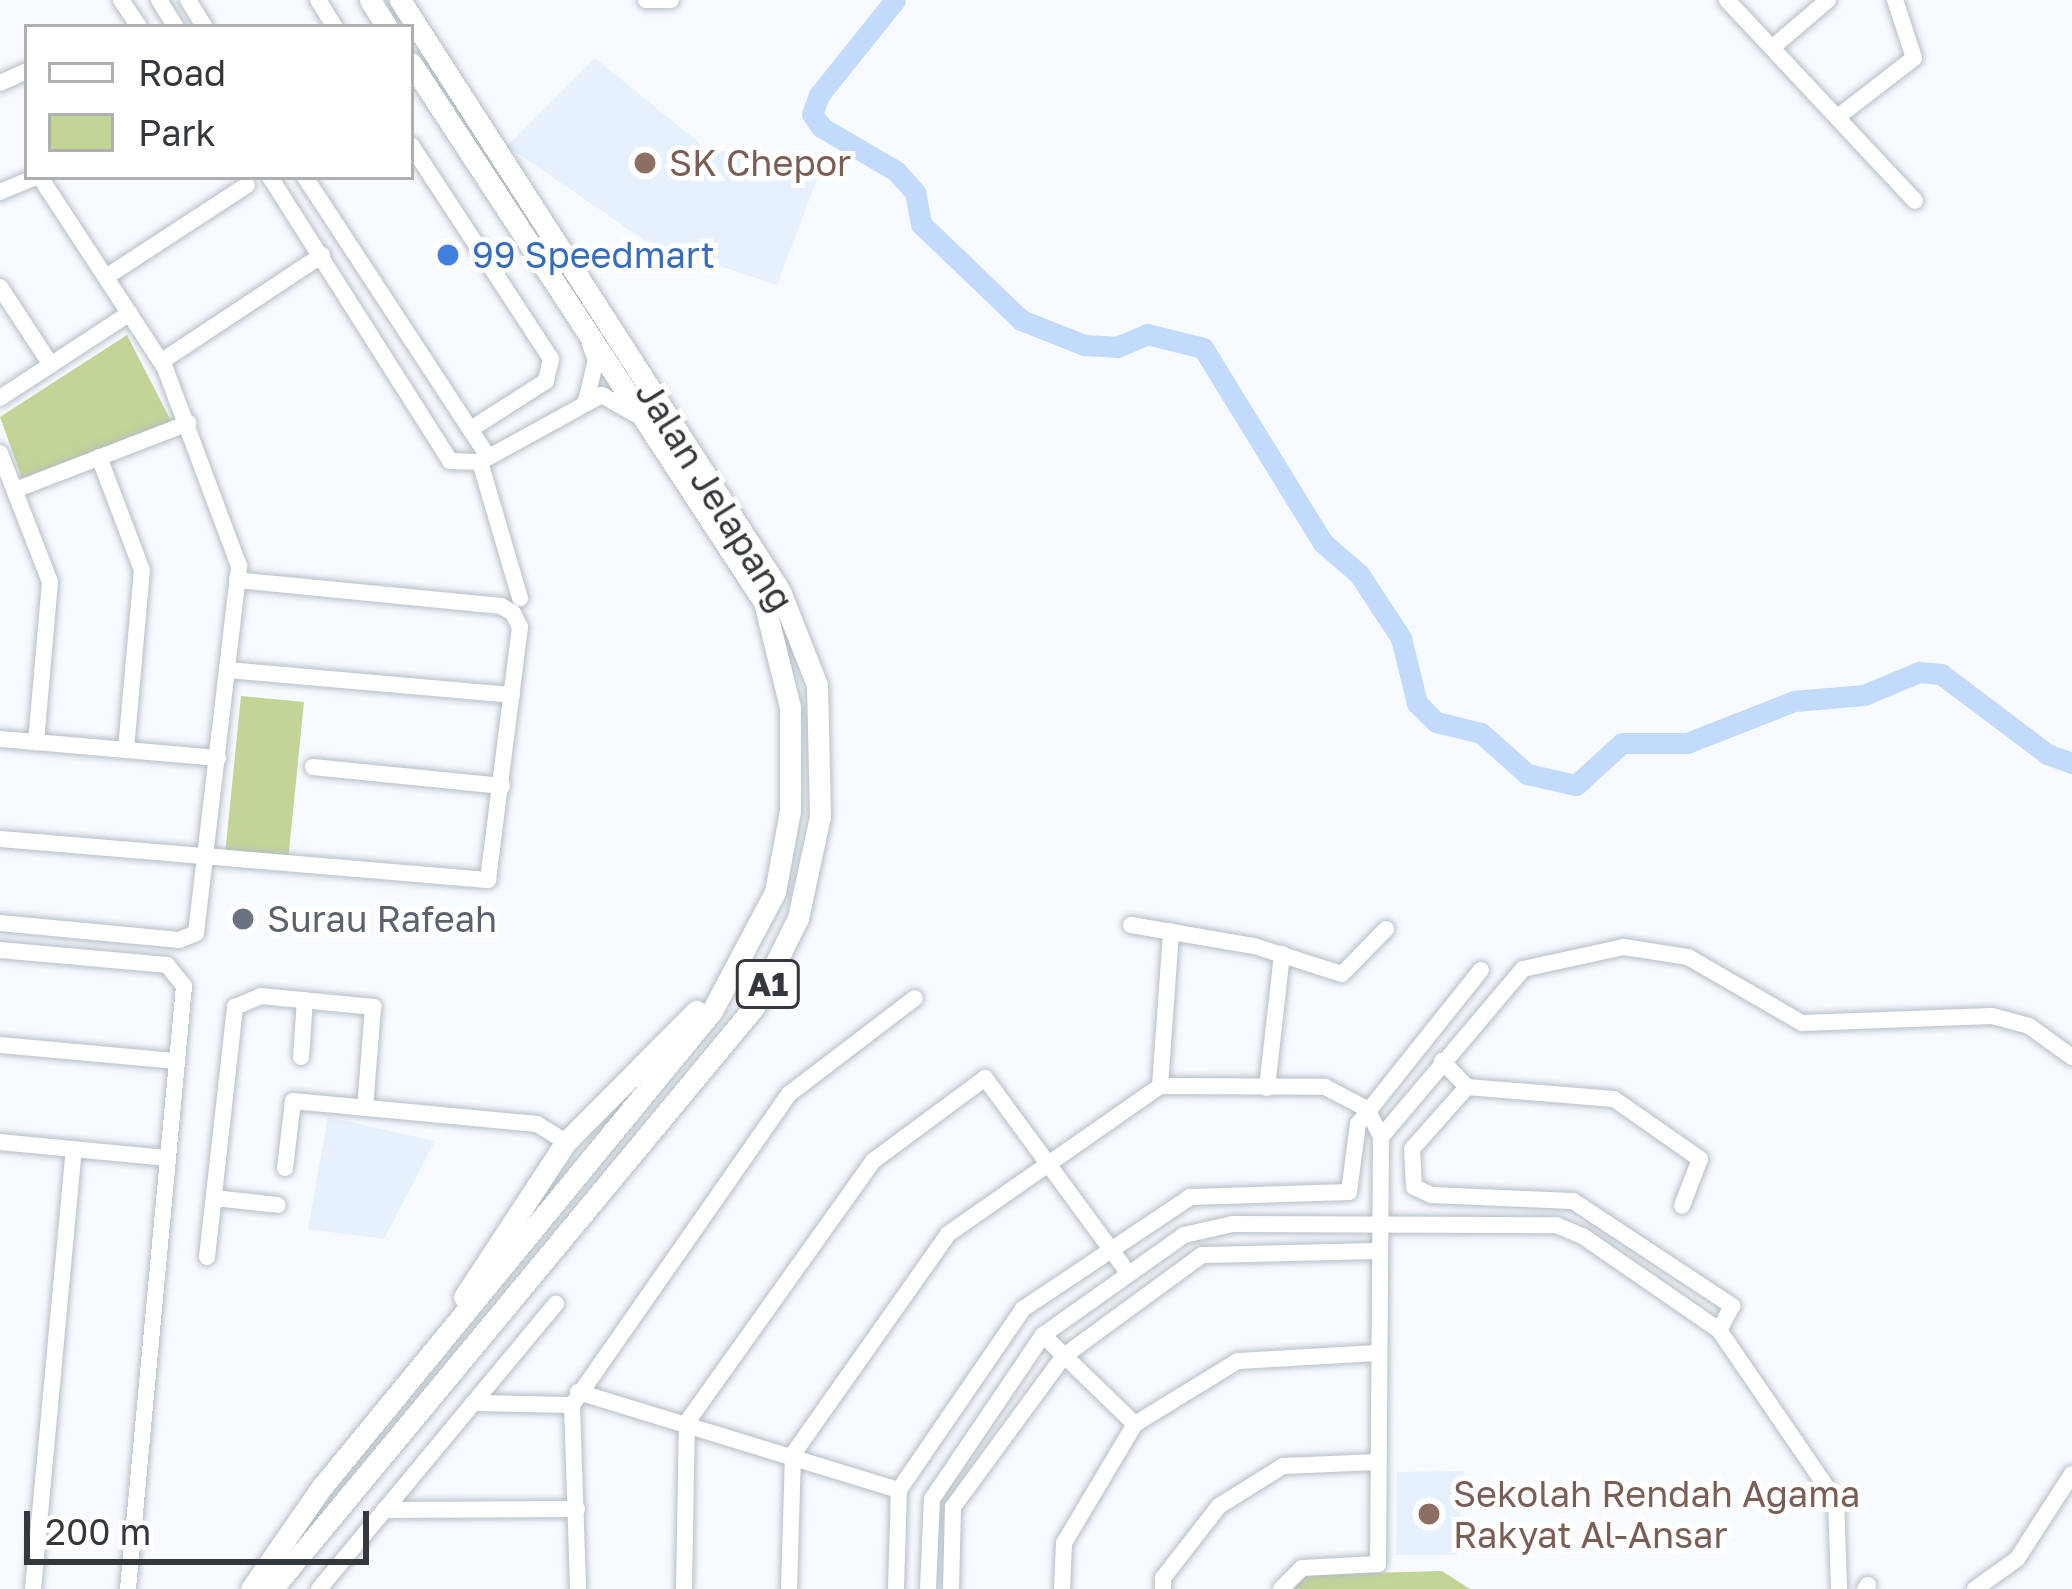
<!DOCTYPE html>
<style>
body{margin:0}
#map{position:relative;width:2072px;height:1589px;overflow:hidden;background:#f7fafe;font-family:"Golos Text",sans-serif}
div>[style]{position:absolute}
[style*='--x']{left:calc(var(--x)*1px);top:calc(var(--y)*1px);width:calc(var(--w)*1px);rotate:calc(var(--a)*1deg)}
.built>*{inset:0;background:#e6f1fd}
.green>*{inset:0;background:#c2d496}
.river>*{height:21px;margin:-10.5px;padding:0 10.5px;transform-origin:10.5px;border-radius:10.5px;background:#c2dafb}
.roads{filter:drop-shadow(0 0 3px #b5bec6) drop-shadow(0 0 3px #b5bec6)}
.minor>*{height:16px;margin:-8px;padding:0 8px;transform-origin:8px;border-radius:8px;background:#fff}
.major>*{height:21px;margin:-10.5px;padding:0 10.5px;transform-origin:10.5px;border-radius:10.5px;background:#fff}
.dots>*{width:33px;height:33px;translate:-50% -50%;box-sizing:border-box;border:6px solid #fff;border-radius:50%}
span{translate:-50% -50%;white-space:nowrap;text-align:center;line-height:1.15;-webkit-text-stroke:10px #fff;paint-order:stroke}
.shield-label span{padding:3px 9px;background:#fff;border:3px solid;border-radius:9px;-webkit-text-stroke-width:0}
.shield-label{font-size:33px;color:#34373b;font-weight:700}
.education-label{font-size:36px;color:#785e54}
.left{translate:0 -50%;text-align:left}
.shop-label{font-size:36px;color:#366cbe}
.street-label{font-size:36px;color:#34373b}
.worship-label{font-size:36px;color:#5b616d}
.legend{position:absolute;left:24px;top:24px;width:390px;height:156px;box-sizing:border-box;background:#fff;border:3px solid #aeafb1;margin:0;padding:15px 21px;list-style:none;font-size:36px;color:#34373b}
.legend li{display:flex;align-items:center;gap:24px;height:60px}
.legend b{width:60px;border:3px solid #aeafb1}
.scale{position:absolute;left:24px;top:1511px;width:345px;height:54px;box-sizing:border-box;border:6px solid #34373b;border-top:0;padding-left:15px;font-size:36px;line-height:42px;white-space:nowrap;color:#34373b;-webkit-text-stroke:9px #fff;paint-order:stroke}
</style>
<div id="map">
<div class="built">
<i style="clip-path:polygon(595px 58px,703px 146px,817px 179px,777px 285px,646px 241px,507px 146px)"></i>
<i style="clip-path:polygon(328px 1117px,435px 1141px,384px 1239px,308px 1229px)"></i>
<i style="clip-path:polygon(1464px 1471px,1457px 1555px,1396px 1555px,1397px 1472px)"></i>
</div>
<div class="green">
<i style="clip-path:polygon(127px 335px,175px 429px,23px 481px,0 417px)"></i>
<i style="clip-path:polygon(241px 696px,304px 702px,288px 861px,225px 855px)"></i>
<i style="clip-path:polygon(1442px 1571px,1470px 1589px,1287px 1589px,1299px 1575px)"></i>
</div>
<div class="river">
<i style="--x:895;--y:0;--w:122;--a:128.7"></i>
<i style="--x:819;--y:95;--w:20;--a:110"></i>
<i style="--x:812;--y:114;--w:16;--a:55"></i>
<i style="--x:821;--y:127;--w:87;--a:30.4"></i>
<i style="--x:896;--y:171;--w:28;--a:48"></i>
<i style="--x:915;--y:192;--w:33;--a:79"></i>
<i style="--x:921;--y:224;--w:139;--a:43.8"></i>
<i style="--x:1021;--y:320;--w:68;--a:21.6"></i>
<i style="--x:1084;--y:345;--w:33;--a:3"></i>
<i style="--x:1117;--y:347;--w:33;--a:-23"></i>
<i style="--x:1147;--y:334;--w:58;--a:14"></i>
<i style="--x:1203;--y:348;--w:229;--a:58.4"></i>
<i style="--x:1323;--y:543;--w:48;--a:40.7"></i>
<i style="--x:1359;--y:574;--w:77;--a:56.7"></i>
<i style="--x:1401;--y:638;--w:67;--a:76.2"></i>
<i style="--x:1417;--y:703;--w:27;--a:45"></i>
<i style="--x:1436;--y:722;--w:46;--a:13.7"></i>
<i style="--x:1481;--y:733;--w:62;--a:41.7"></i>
<i style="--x:1527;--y:774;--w:50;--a:12.7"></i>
<i style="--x:1576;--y:785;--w:62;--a:-42.4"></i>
<i style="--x:1622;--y:743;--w:65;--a:0"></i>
<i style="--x:1687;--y:743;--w:115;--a:-21.4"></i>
<i style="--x:1794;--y:701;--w:70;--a:-4.9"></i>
<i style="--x:1864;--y:695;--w:60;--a:-22.7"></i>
<i style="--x:1919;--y:672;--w:22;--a:5"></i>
<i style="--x:1941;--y:674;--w:133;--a:37"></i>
<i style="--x:2047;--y:754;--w:27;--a:20"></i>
</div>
<div class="roads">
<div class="minor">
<i style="--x:121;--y:0;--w:32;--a:56"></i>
<i style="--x:159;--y:0;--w:32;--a:58"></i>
<i style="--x:188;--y:0;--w:32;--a:58"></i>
<i style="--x:318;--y:0;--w:32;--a:58"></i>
<i style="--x:646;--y:0;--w:25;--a:0"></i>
<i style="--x:1727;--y:0;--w:275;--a:46.9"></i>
<i style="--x:1773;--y:47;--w:72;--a:-40.5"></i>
<i style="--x:0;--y:83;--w:30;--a:-24"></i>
<i style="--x:1839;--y:116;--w:95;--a:-37.7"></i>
<i style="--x:1914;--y:58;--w:61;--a:-108.1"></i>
<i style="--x:411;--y:145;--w:256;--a:56.8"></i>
<i style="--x:551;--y:359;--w:23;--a:103"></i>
<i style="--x:546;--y:381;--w:89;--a:147.4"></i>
<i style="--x:270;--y:177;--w:336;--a:57.6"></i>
<i style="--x:450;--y:461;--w:30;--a:2"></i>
<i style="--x:480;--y:462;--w:139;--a:-28.8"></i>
<i style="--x:602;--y:395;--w:38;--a:30"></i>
<i style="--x:305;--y:177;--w:334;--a:56.8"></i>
<i style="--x:0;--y:192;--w:39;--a:-23"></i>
<i style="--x:106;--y:277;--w:168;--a:-33.1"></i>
<i style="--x:0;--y:287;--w:93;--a:56.8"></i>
<i style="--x:162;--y:361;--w:192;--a:-33.5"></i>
<i style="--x:0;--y:398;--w:155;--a:-33.2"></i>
<i style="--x:586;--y:401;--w:42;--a:-76.3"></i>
<i style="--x:596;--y:360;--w:17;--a:-111"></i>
<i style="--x:0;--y:453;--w:138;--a:68.8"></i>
<i style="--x:50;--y:582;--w:161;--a:95"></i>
<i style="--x:99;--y:457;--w:121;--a:69.2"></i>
<i style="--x:142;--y:570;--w:181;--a:95.1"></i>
<i style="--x:480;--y:462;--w:142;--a:73.6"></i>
<i style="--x:15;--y:490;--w:186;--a:-21.1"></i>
<i style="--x:227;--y:670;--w:286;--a:5"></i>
<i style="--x:0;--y:739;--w:219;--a:5"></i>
<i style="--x:313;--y:767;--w:190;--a:5.7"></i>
<i style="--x:0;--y:839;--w:490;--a:4.8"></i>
<i style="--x:488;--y:880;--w:255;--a:-82.8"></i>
<i style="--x:520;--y:627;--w:16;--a:-117"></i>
<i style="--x:513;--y:613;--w:14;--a:-150"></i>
<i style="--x:501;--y:606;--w:265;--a:-174.4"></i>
<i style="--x:0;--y:923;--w:180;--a:5.4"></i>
<i style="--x:179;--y:940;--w:18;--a:-22"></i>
<i style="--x:196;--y:933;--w:370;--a:-83.3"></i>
<i style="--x:239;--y:566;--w:211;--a:-110.5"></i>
<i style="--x:165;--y:368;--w:228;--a:-123.2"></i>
<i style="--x:1131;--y:925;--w:125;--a:9.7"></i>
<i style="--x:1254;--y:946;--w:92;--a:17.7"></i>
<i style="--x:1342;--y:974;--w:63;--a:-45.6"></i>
<i style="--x:0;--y:950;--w:168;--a:5.1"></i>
<i style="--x:167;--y:965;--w:27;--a:51"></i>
<i style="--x:184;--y:986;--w:606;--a:95.31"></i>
<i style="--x:0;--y:1045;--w:178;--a:5.2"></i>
<i style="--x:301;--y:1057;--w:57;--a:-86"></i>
<i style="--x:1442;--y:1061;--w:36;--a:46"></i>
<i style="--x:1467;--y:1087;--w:147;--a:4.7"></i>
<i style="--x:1614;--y:1099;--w:105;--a:34.9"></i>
<i style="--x:1700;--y:1159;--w:50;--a:111"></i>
<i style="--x:1160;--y:1086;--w:155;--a:-85.9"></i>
<i style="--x:1467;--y:1087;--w:83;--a:131.6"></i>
<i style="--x:1412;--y:1149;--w:38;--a:87"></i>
<i style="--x:1414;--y:1187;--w:19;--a:25"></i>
<i style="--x:1431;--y:1195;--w:142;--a:2.4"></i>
<i style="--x:1573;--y:1201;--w:191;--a:33.4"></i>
<i style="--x:1732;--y:1306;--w:27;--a:118"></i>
<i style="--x:1267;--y:1088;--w:135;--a:-83.6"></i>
<i style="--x:1381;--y:1137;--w:220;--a:-49.8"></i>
<i style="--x:1523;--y:969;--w:103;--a:-12.3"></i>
<i style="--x:1624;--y:947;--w:65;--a:8.9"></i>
<i style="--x:1688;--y:957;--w:132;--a:30.1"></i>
<i style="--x:1802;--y:1023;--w:190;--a:-2.1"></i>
<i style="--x:1992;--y:1016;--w:38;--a:15"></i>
<i style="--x:2029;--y:1026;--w:53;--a:35.8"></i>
<i style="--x:0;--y:1142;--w:168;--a:5.5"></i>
<i style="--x:285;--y:1168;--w:67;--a:-83.2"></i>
<i style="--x:293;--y:1101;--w:245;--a:5.4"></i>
<i style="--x:537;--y:1124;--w:34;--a:32"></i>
<i style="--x:214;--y:1198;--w:64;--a:6.2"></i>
<i style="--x:207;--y:1257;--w:252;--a:-83.6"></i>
<i style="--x:235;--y:1007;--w:28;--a:-23"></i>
<i style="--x:261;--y:996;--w:113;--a:5.6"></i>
<i style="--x:373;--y:1007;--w:101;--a:94.5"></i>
<i style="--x:1043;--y:1335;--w:128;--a:44.1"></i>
<i style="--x:578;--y:1392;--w:336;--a:17"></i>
<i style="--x:473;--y:1403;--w:99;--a:1.2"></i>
<i style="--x:572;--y:1405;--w:379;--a:-55.1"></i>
<i style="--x:789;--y:1094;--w:158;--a:-37.3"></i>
<i style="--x:572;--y:1405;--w:184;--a:88.1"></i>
<i style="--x:384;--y:1510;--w:193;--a:-0.3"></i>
<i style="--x:33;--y:1589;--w:442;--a:-84.7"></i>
<i style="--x:319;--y:1589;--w:371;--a:-50.3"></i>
<i style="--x:684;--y:1589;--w:167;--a:-89"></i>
<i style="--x:687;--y:1422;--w:320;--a:-54.5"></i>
<i style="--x:873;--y:1161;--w:139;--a:-36.5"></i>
<i style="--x:985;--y:1078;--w:240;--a:53.7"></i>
<i style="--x:789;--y:1589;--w:135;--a:-88.3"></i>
<i style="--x:793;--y:1454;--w:269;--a:-54.8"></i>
<i style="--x:948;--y:1234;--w:259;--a:-34.9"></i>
<i style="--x:1160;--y:1086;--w:165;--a:0.3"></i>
<i style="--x:1325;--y:1087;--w:47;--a:27.6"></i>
<i style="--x:1367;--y:1109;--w:31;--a:63"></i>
<i style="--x:1381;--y:1137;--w:427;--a:90.4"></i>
<i style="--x:1378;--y:1564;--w:76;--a:177"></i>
<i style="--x:1302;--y:1568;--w:30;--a:135"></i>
<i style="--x:896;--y:1589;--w:99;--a:-88.3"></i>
<i style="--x:899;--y:1490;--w:219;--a:-55.6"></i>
<i style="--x:1023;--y:1309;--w:201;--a:-33.8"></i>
<i style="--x:1190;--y:1197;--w:159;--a:-1.8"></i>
<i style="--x:1349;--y:1192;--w:69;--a:-82.5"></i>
<i style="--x:1358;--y:1124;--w:197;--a:-51.4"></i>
<i style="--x:928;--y:1589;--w:90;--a:-87.5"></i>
<i style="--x:932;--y:1499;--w:198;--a:-55.9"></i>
<i style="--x:1043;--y:1335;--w:173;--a:-35.3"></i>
<i style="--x:1184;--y:1235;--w:50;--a:-12.7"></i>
<i style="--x:1233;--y:1224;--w:323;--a:0.2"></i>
<i style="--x:1556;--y:1225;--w:30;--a:23"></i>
<i style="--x:1584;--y:1237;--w:164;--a:34.6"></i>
<i style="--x:1719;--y:1330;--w:207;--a:55.6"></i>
<i style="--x:1836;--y:1501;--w:88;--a:88"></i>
<i style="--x:951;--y:1589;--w:82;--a:-88.6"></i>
<i style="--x:953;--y:1507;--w:187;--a:-53.7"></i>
<i style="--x:1064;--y:1356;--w:171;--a:-36.2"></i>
<i style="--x:1202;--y:1255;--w:177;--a:-1.3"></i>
<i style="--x:1062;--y:1589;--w:46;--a:-87.5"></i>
<i style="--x:1064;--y:1543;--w:139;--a:-59.2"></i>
<i style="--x:1135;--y:1424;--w:121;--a:-31.5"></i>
<i style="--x:1238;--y:1361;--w:140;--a:-3.3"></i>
<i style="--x:1163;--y:1589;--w:11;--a:-90"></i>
<i style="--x:1163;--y:1578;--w:91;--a:-52.1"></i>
<i style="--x:1219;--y:1506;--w:75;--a:-32"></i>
<i style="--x:1283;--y:1466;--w:94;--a:-2.4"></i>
<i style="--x:1865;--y:1589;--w:5;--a:-53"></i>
<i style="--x:1975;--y:1589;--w:52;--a:-35.5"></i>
<i style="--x:2017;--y:1559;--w:101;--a:-57.1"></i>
</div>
<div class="major">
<i style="--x:370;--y:0;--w:32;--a:58"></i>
<i style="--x:464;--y:1297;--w:186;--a:-56.7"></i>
<i style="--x:566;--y:1142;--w:185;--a:-45.2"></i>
<i style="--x:251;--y:1589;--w:123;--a:-55.3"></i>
<i style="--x:321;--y:1488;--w:617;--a:-50.66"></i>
<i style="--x:712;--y:1011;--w:135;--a:-62.1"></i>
<i style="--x:775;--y:892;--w:82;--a:-79.5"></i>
<i style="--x:790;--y:811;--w:104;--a:-90"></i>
<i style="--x:790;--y:707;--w:108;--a:-103.9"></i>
<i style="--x:764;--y:602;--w:644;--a:-123.22"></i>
<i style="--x:272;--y:1589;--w:756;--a:-50.37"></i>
<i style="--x:754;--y:1007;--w:99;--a:-63.7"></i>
<i style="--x:798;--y:918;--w:104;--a:-77.8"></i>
<i style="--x:820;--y:816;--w:131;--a:-91.3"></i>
<i style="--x:817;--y:685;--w:101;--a:-111.5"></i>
<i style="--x:780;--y:591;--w:703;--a:-122.74"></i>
</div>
</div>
<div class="dots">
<i style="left:645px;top:163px;background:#8d6e63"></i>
<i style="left:448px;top:255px;background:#3f7fe0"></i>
<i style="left:243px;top:919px;background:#6b7280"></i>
<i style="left:1429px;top:1514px;background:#8d6e63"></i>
</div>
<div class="shield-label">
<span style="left:768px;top:984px">A1</span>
</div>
<div class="education-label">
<span class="left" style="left:669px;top:163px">SK Chepor</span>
<span class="left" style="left:1453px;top:1514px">Sekolah Rendah Agama<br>Rakyat Al-Ansar</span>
</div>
<div class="shop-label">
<span class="left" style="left:472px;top:255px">99 Speedmart</span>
</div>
<div class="street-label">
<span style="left:715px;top:496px;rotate:58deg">Jalan Jelapang</span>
</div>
<div class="worship-label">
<span class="left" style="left:267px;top:919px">Surau Rafeah</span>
</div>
<ul class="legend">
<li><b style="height:15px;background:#fff"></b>Road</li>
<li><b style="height:33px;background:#c2d496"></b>Park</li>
</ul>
<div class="scale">200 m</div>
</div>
